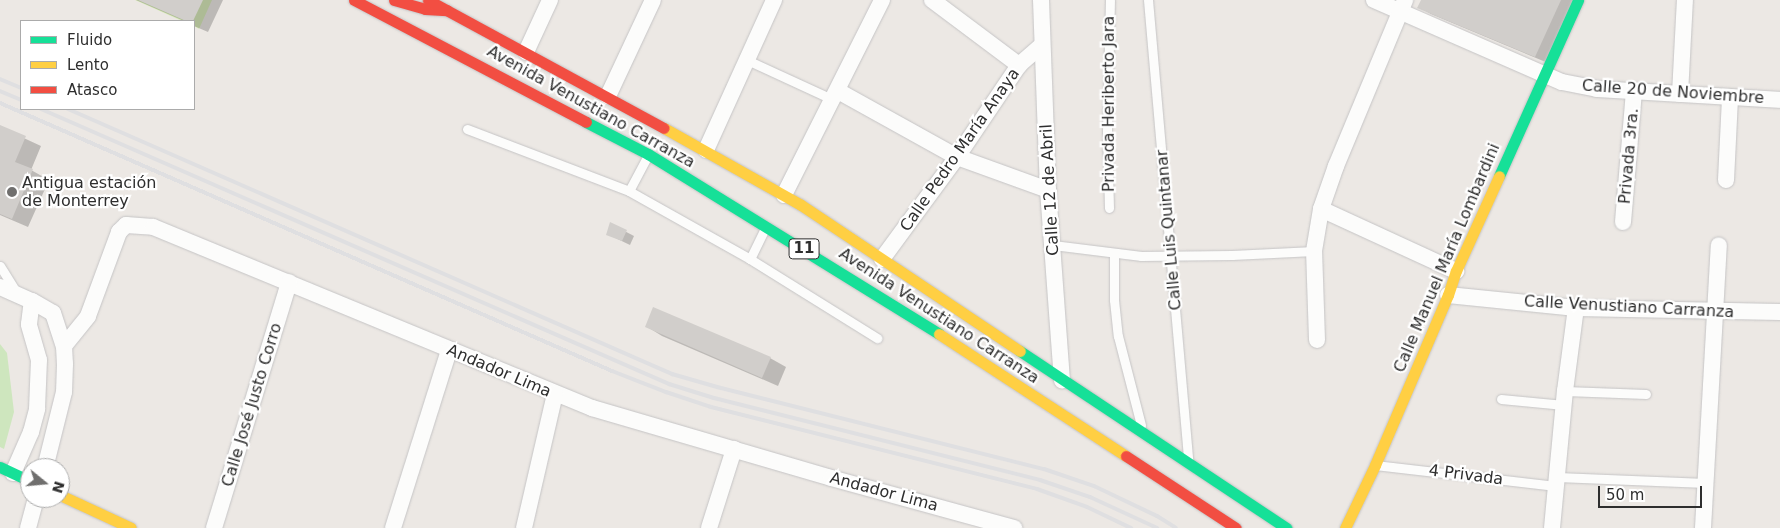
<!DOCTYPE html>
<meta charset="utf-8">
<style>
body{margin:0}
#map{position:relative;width:1780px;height:528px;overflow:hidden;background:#ece8e4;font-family:"DejaVu Sans",sans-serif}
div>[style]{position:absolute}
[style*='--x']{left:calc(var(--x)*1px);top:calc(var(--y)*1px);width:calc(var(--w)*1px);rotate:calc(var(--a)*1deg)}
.green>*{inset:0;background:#cee6be}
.pitch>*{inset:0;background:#d9eabb}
.shadow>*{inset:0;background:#0003}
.building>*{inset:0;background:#d1cecb}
.roads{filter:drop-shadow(0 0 1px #c5c4c5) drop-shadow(0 0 1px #c5c4c5)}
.lane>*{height:9px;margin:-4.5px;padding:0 4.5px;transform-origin:4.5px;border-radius:4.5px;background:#fcfcfb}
.street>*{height:16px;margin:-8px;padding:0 8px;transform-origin:8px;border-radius:8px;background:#fcfcfb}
.fast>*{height:11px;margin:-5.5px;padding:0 5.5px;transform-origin:5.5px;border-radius:5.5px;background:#16e098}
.slow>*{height:11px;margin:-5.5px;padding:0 5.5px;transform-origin:5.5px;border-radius:5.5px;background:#ffcf43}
.jam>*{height:11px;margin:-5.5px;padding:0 5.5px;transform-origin:5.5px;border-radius:5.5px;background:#f24e42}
.rail>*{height:4px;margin:-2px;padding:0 2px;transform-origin:2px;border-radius:2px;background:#dfdfe1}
.dots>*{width:14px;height:14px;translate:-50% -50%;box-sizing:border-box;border:2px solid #fff;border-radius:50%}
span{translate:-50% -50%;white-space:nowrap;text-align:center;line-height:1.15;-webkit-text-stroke:4.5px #fff;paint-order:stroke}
.shield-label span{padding:1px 4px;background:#fff;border:1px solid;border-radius:4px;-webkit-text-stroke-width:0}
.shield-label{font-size:15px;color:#2e2e2e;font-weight:700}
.street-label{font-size:16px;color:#2e2e2e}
.poi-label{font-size:16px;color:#2e2e2e}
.left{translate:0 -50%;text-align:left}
.legend{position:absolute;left:20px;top:20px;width:175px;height:90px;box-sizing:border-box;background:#fff;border:1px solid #ababab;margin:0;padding:6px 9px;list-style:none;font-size:15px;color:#2e2e2e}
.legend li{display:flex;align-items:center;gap:10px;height:25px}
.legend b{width:25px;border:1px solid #ababab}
.north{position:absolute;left:20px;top:458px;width:50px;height:50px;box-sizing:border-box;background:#fff;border:1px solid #ababab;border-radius:50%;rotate:107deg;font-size:14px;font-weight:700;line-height:20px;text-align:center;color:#2e2e2e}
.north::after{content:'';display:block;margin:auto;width:18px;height:22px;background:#706f6e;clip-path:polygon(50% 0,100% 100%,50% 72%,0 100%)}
.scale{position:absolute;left:1598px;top:486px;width:104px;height:22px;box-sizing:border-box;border:2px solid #2e2e2e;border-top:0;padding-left:6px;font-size:15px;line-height:18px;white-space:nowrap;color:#2e2e2e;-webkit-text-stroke:4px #fff;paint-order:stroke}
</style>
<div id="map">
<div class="green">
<i style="clip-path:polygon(0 344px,7px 353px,14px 412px,4px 449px,0 447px)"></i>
</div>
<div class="pitch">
<i style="clip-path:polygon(135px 0,212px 0,199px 29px,194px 26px,194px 21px,182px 21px)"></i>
</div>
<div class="shadow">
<i style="clip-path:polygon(136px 0,223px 0,208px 32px,194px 26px,194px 21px,184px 21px)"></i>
<i style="clip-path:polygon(1422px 0,1576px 0,1548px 63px,1431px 14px,1419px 7px)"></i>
<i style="clip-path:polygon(0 127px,41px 146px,31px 170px,49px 180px,28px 227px,0 215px)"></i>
<i style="clip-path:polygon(611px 224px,634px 236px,630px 245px,607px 234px)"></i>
<i style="clip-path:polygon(646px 326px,770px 358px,786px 367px,778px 386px,662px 336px)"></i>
</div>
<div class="building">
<i style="clip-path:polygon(138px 0,203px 0,193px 21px,186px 21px)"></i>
<i style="clip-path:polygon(1421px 0,1561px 0,1535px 57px,1417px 8px)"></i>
<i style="clip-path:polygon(0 125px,26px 136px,15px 162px,33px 169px,12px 219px,0 214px)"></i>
<i style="clip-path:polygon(610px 222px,627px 230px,622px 241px,606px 235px)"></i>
<i style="clip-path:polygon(653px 307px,771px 357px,762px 378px,645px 327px)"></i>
</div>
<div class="roads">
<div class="lane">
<i style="--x:1148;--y:0;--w:460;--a:85"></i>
<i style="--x:747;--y:60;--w:96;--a:24.7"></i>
<i style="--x:467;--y:129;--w:173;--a:20.9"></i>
<i style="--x:647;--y:157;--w:38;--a:118"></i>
<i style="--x:629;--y:191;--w:139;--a:29.3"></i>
<i style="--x:750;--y:259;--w:34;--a:-64"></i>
<i style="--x:1109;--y:208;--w:77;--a:-91.5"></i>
<i style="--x:1107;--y:131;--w:131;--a:-88.7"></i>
<i style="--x:1053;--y:245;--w:89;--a:7.1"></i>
<i style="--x:1141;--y:256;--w:91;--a:-0.6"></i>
<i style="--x:1232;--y:255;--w:82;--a:-2.8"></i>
<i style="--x:1114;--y:253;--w:47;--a:90"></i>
<i style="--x:1114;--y:300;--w:36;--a:84"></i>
<i style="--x:1118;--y:336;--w:92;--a:75.5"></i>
<i style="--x:750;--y:259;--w:150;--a:31.9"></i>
<i style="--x:0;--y:266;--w:32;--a:58"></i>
<i style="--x:1565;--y:391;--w:81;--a:2.1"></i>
<i style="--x:1501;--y:399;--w:63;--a:5.4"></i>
<i style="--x:1375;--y:465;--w:182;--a:6.6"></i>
<i style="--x:1557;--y:477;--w:149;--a:2.3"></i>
</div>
<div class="street">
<i style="--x:932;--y:0;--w:109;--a:36.8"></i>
<i style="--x:1041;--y:0;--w:190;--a:87.9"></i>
<i style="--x:1048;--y:190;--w:191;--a:85.8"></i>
<i style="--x:1374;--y:0;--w:205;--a:23.6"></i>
<i style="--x:1562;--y:82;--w:36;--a:11"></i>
<i style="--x:1597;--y:89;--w:183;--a:3.4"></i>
<i style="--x:526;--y:52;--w:57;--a:-65.2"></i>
<i style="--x:838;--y:91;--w:136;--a:29"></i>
<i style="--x:957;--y:157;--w:97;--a:19.9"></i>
<i style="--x:1680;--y:94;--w:94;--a:-87"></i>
<i style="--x:608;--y:96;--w:106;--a:-64.9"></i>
<i style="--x:706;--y:150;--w:165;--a:-65.6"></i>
<i style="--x:1726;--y:180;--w:83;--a:-87.2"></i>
<i style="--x:784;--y:195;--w:218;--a:-63.3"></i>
<i style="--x:1321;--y:209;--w:149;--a:24.7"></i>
<i style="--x:1623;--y:222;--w:132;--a:-85.2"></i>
<i style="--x:882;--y:259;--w:127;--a:-53.7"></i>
<i style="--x:957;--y:157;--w:111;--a:-56"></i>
<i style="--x:1019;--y:65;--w:30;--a:-41"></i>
<i style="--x:0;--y:287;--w:35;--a:24"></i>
<i style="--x:32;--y:301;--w:24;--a:30"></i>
<i style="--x:53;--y:313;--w:35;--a:72"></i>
<i style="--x:64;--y:346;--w:18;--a:87"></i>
<i style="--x:65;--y:364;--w:28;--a:92"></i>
<i style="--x:64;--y:392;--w:78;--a:104"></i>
<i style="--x:1448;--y:295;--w:129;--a:5.8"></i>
<i style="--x:1576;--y:308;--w:204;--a:1.1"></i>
<i style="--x:1317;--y:340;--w:89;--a:-91.9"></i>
<i style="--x:1314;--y:251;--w:43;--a:-80.5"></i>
<i style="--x:1321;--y:209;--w:46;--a:-70.8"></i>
<i style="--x:1336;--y:166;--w:180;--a:-67.4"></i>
<i style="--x:64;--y:346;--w:38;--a:-51"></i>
<i style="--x:88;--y:316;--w:90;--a:-69.7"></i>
<i style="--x:119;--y:232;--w:10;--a:-45"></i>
<i style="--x:126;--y:225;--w:27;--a:4"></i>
<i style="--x:153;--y:227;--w:475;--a:22.4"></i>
<i style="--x:592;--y:408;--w:249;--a:16.3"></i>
<i style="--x:831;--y:478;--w:190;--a:15.3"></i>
<i style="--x:13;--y:473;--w:45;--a:-66.3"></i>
<i style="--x:31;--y:432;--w:24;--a:-75"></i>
<i style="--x:37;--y:409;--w:49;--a:-87.7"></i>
<i style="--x:39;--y:360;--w:37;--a:-106"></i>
<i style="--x:29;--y:324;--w:23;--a:-83"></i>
<i style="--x:28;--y:528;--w:31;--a:-75"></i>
<i style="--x:214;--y:528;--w:257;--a:-73"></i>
<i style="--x:393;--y:528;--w:187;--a:-72.5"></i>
<i style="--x:524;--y:528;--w:138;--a:-77"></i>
<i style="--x:709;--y:528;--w:83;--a:-72.4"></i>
<i style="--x:1552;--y:528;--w:138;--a:-84.6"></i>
<i style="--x:1565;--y:391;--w:84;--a:-82.5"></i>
<i style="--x:1703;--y:528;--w:283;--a:-86.8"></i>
</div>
<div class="fast">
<i style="--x:586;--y:122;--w:70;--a:27.3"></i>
<i style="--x:648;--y:154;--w:342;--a:31.7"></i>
<i style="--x:1499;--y:176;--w:193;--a:-65.8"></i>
<i style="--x:1020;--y:351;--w:320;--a:33.6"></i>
<i style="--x:0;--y:467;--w:33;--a:25"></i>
</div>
<div class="slow">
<i style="--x:664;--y:128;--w:157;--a:29.3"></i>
<i style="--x:801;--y:205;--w:263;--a:33.7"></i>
<i style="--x:939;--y:334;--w:223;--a:33.1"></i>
<i style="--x:60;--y:495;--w:78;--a:24.9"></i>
<i style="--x:1345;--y:528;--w:70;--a:-64.5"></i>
<i style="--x:1375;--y:465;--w:185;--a:-66.8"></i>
<i style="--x:1448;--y:295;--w:25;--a:-72"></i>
<i style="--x:1456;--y:271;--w:104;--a:-65.6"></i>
</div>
<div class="jam">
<i style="--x:354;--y:0;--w:262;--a:27.7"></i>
<i style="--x:394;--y:0;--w:32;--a:16"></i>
<i style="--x:425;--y:9;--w:22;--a:3"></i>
<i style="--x:428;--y:0;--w:268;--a:28.5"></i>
<i style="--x:1126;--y:456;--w:131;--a:33.2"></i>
</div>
</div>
<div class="rail">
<i style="--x:0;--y:79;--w:23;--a:23"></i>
<i style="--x:0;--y:91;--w:23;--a:23"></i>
<i style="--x:0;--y:103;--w:668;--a:23.65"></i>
<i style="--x:612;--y:371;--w:58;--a:21.3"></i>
<i style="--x:666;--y:392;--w:47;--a:18.4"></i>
<i style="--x:711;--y:407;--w:336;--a:14.1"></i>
<i style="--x:1037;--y:489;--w:53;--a:19.8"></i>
<i style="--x:1087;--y:507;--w:49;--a:25.5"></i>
<i style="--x:41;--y:109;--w:686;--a:23.65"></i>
<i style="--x:669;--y:384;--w:47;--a:17.3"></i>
<i style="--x:714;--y:398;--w:336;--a:14.1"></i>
<i style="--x:1040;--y:480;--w:53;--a:18.8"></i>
<i style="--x:1090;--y:497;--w:74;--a:24.8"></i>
<i style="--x:68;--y:109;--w:660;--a:23.69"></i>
<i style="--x:672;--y:374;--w:47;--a:16.1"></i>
<i style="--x:717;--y:387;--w:337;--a:14.1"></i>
<i style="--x:1044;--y:469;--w:53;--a:18.8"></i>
<i style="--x:1094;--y:486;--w:70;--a:25.5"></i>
<i style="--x:1157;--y:516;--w:22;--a:32"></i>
</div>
<div class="dots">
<i style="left:12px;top:192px;background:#706f6e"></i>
</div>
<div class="shield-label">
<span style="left:804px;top:249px">11</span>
</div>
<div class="street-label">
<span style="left:1673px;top:92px;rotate:4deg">Calle 20 de Noviembre</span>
<span style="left:1109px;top:104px;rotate:-90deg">Privada Heriberto Jara</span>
<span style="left:591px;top:107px;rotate:29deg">Avenida Venustiano Carranza</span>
<span style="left:960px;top:150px;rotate:-55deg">Calle Pedro María Anaya</span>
<span style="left:1629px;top:156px;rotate:-85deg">Privada 3ra.</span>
<span style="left:1050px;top:190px;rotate:-93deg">Calle 12 de Abril</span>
<span style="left:1169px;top:230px;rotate:-95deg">Calle Luis Quintanar</span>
<span style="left:1447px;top:258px;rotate:-67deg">Calle Manuel María Lombardini</span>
<span style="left:1629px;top:307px;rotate:3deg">Calle Venustiano Carranza</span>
<span style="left:939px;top:316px;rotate:33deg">Avenida Venustiano Carranza</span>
<span style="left:499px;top:371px;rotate:23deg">Andador Lima</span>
<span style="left:252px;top:405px;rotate:-73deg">Calle José Justo Corro</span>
<span style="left:1466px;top:475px;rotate:7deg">4 Privada</span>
<span style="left:884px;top:492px;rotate:15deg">Andador Lima</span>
</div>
<div class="poi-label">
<span class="left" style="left:22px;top:192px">Antigua estación<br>de Monterrey</span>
</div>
<ul class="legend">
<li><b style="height:6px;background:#16e098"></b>Fluido</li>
<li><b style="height:6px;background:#ffcf43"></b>Lento</li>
<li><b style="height:6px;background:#f24e42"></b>Atasco</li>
</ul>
<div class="north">N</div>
<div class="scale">50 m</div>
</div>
